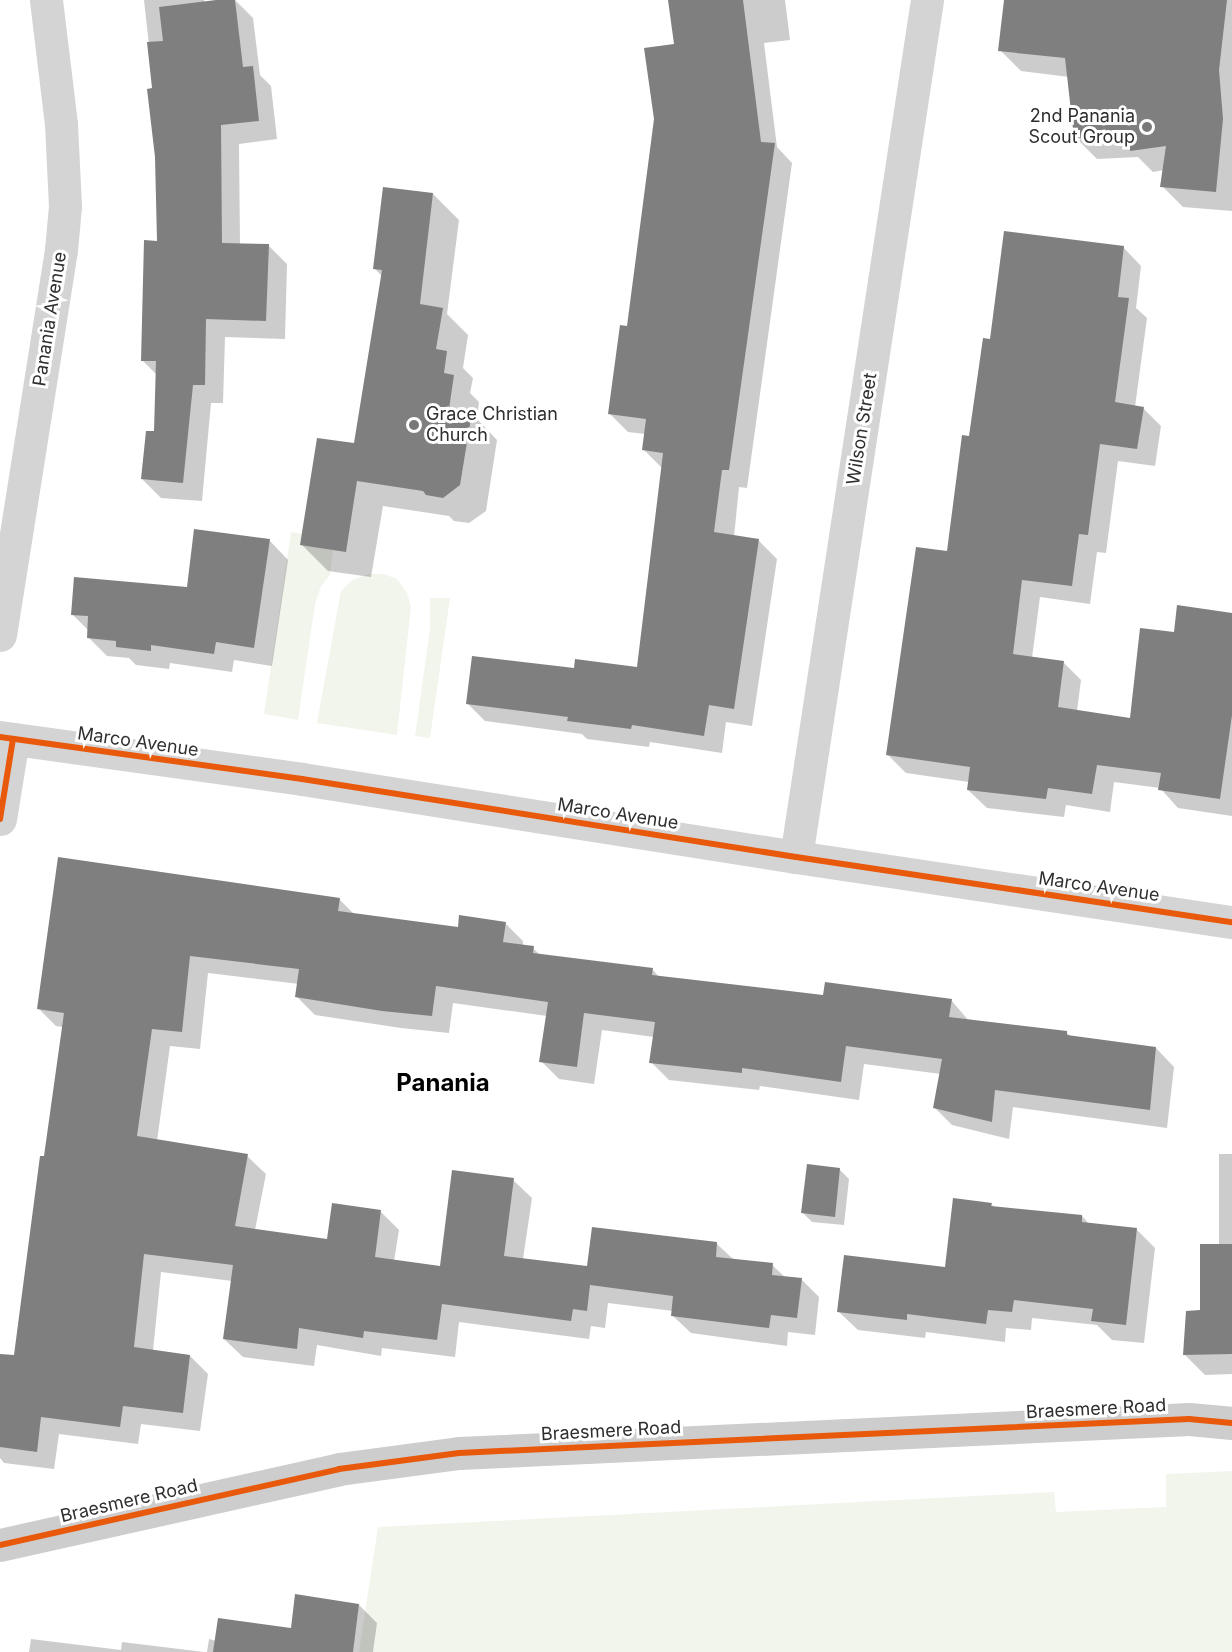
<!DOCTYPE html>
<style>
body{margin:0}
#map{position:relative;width:1232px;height:1652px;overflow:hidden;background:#fff;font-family:Inter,sans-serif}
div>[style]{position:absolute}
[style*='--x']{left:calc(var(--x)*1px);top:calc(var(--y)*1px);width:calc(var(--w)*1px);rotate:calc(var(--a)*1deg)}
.green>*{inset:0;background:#f2f5ec}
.shadow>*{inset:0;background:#0003}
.building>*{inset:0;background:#7f7f7f}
.street>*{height:33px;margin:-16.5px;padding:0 16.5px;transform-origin:16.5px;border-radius:16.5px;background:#d4d4d4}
.secondary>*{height:33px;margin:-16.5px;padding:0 16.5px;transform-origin:16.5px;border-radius:16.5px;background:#cdcdcd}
.cycleway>*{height:6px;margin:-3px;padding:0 3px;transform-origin:3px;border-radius:3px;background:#e8590c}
.dots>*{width:16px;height:16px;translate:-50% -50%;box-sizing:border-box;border:3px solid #fff;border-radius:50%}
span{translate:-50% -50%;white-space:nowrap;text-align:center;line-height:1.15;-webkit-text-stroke:6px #fff;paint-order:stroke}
.poi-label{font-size:18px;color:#2f2f2f}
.right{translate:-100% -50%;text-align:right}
.left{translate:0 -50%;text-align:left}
.street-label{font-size:18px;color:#2f2f2f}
.district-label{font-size:24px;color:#000;font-weight:700}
</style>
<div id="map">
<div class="green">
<i style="clip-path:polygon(291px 532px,302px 534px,300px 545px,333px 550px,330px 575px,321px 586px,315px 604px,298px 720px,264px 714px)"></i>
<i style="clip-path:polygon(368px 574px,384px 574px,397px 579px,407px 593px,411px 606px,397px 735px,317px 723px,341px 591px,351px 581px)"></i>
<i style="clip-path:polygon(430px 598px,450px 598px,430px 738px,415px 736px,430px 629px)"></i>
<i style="clip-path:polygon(1232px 1471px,1232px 1652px,359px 1652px,378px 1527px,1054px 1492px,1056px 1512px,1166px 1507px,1166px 1474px)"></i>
</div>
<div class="shadow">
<i style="clip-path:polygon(144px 0,204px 0,205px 3px,235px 0,253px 18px,260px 75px,271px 86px,277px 139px,239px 144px,240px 245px,268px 245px,287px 264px,285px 339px,225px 337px,223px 403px,211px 403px,202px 501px,161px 498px,142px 479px,156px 433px,157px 375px,143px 361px,159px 242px,154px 90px)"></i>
<i style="clip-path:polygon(670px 0,785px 0,790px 40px,764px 43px,777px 147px,792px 163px,747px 488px,739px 487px,734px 537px,759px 541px,777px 559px,752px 726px,726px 722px,722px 753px,650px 742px,649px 747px,587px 739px,582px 734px,485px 721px,467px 703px,576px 670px,638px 669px,662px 468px,644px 450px,645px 434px,628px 432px,610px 414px,628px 328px,675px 46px)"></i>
<i style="clip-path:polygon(1006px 0,1232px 0,1232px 211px,1183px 207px,1162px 186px,1164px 170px,1153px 172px,1138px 157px,1097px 159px,1076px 138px,1069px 77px,1021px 71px,1000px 50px)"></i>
<i style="clip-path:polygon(433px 194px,459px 220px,447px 314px,468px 335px,463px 368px,473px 378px,470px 393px,479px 402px,477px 419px,497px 440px,486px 511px,469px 523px,454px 521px,449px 516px,383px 506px,371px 577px,328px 571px,302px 545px,356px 445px,383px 277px,374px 268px)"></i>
<i style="clip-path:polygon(1123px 247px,1141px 266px,1136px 308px,1147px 318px,1135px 407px,1143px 408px,1161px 426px,1155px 466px,1118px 461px,1106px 553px,1097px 552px,1090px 604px,1040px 597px,1032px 658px,1063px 662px,1081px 680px,1077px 711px,1131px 720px,1232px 675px,1232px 816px,1178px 808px,1160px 788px,1114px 782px,1110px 812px,1066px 805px,1064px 817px,987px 808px,968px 790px,969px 782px,906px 773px,888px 755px,948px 553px,991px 341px)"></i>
<i style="clip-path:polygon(270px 541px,288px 560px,272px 666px,234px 660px,232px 672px,170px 663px,169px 669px,136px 665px,129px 658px,107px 656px,88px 637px,89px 631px,72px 614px,188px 588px)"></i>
<i style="clip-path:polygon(339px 899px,355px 915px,459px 929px,505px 923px,523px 941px,523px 946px,533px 948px,540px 955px,653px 970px,660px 978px,824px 997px,951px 1000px,969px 1021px,1067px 1033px,1071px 1037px,1156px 1048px,1174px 1067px,1167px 1128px,1013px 1107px,1009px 1139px,952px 1125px,934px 1107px,941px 1074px,864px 1064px,859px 1100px,760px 1086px,759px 1090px,669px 1080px,651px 1062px,654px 1037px,602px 1030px,594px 1084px,559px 1079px,541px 1061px,547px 1016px,453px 1003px,449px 1033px,401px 1028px,315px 1015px,297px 997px,299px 984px,208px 973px,200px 1049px,170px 1046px,157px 1141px,247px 1156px,266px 1174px,255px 1230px,328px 1240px,381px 1212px,399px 1230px,394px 1261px,441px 1267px,513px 1180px,532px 1198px,523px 1259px,588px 1267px,717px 1244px,734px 1260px,772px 1265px,785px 1277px,801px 1279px,819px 1297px,815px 1335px,788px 1332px,787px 1346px,691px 1333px,672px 1315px,673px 1311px,608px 1303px,605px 1328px,591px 1326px,589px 1339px,459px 1322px,455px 1357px,382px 1348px,381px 1356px,317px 1345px,314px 1366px,243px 1357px,224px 1339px,232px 1281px,161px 1272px,153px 1351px,190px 1356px,208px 1374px,200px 1431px,141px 1424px,138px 1444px,59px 1434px,54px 1469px,4px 1463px,0 1458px,0 1355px,16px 1357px,63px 1027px,56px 1026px,38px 1008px)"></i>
<i style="clip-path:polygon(1219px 1154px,1232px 1154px,1232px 1374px,1205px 1375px,1185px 1355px,1201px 1312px,1219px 1246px)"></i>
<i style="clip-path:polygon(839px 1169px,849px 1179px,844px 1225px,812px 1222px,803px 1213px)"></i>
<i style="clip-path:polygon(991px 1204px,995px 1208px,1082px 1216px,1090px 1225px,1136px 1229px,1155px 1248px,1144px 1343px,1112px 1340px,1097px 1325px,1032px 1318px,1031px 1330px,1006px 1328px,1005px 1342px,926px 1332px,925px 1338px,858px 1330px,839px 1312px,946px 1269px)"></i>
<i style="clip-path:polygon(359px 1605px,377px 1623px,373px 1652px,207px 1652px,209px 1639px,216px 1641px,292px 1630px)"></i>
<i style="clip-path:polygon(31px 1639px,121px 1650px,122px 1642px,204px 1652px,29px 1652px)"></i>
</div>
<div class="building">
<i style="clip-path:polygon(216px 0,235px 0,243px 67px,253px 66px,259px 121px,221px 125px,222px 243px,269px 244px,266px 321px,206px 319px,205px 385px,193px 385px,183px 483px,141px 479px,146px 431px,154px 431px,156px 361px,141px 361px,144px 240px,157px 241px,155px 157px,147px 89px,152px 88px,147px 42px,163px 41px,159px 7px)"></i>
<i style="clip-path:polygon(668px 0,743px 0,761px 142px,775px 143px,729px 470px,722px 470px,714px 532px,759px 539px,734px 709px,709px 705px,704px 736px,632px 725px,631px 729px,567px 721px,568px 717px,466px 704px,472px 656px,574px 668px,575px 659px,637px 667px,663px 453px,642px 450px,646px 419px,608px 414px,620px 325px,627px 326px,654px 119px,644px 48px,674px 44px)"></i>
<i style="clip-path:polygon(1004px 0,1227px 0,1219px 70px,1223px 119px,1216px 192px,1160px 187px,1166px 146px,1130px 151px,1129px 136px,1074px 138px,1065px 58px,998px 51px)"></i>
<i style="clip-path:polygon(383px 187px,433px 193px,420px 304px,443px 308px,436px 349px,447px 351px,444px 373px,454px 375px,449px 409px,472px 412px,460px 485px,443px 498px,426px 495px,423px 491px,357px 481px,346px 552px,300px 545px,317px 438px,354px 443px,382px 270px,373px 269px)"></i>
<i style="clip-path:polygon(1004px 231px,1124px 246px,1118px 297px,1129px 298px,1115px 402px,1144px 407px,1137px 449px,1100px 444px,1088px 535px,1079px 534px,1072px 586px,1022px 580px,1013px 654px,1064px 661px,1058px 707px,1130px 718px,1140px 628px,1174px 632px,1177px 605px,1232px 613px,1232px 715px,1220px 799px,1158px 790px,1161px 773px,1097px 765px,1092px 794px,1048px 788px,1046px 799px,967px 790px,970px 767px,886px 755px,916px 547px,947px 551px,962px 435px,969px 436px,983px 338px,990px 339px)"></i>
<i style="clip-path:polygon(194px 529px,270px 539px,254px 648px,216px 642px,214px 654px,151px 645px,151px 651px,116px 647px,116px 641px,87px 638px,88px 616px,71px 615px,74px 577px,187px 587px)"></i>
<i style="clip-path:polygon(58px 857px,340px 898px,338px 911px,458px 927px,459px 915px,506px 922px,503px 942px,534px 946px,533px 953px,653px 968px,652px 975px,823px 995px,825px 982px,952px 999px,949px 1017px,1067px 1031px,1067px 1035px,1156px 1047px,1150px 1110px,995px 1090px,992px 1122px,933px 1108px,942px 1059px,846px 1046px,841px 1082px,742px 1068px,742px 1073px,649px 1063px,655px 1022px,584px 1013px,577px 1067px,539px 1062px,548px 1002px,436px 986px,432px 1016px,382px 1011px,295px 997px,299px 969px,190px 956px,182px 1032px,152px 1029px,137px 1136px,248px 1154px,235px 1226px,327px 1239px,332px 1203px,381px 1210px,375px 1257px,440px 1266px,452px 1170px,514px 1178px,504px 1256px,587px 1266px,592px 1227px,717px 1242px,716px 1257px,773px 1263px,772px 1275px,802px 1278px,797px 1318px,771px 1315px,769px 1328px,671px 1316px,673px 1296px,590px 1285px,587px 1311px,573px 1309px,571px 1321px,442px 1304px,437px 1340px,364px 1331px,363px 1338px,299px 1328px,297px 1349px,223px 1339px,233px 1265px,144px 1254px,134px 1347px,190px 1355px,183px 1413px,123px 1406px,120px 1427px,41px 1417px,37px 1452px,0 1447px,0 1354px,14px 1355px,40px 1156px,44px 1156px,64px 1013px,37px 1009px)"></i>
<i style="clip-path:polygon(807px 1164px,840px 1168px,835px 1217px,801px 1213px)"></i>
<i style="clip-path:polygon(953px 1198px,992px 1203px,991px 1206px,1082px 1215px,1082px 1222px,1137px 1228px,1126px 1325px,1091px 1321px,1093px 1309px,1014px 1300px,1012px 1312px,988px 1310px,986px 1324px,907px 1314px,907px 1320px,837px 1312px,844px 1255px,945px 1267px)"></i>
<i style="clip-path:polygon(1200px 1244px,1232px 1244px,1232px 1354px,1183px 1355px,1186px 1311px,1200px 1310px)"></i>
<i style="clip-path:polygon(295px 1594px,359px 1604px,353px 1652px,213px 1652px,218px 1618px,291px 1628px)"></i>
</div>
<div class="street">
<i style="--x:0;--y:635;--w:390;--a:-81"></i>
<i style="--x:61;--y:250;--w:44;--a:-84.8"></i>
<i style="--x:65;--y:206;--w:82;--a:-92.8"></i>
<i style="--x:61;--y:124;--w:125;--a:-96.9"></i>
<i style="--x:0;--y:737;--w:305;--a:7.9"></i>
<i style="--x:302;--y:779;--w:500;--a:8.97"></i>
<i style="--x:796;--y:857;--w:441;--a:8.5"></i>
<i style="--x:0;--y:819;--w:81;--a:-80.8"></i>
<i style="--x:796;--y:857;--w:867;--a:-81.31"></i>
</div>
<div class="secondary">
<i style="--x:0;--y:1545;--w:347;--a:-12.6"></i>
<i style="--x:339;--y:1469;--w:121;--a:-7.6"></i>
<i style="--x:459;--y:1453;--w:731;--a:-2.67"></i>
<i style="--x:1189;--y:1419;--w:43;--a:5.3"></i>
</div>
<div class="cycleway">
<i style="--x:0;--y:737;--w:305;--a:7.9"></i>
<i style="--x:302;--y:779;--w:500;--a:8.97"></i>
<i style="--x:796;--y:857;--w:441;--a:8.5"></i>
<i style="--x:0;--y:819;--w:81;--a:-80.8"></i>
<i style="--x:0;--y:1545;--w:347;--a:-12.6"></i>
<i style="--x:339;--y:1469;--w:121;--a:-7.6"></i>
<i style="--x:459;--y:1453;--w:731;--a:-2.67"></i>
<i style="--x:1189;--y:1419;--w:43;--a:5.3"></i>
</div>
<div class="dots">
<i style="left:1147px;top:127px;background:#787878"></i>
<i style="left:414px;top:425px;background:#787878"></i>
</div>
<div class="poi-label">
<span class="right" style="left:1135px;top:127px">2nd Panania<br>Scout Group</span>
<span class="left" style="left:426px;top:425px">Grace Christian<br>Church</span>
</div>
<div class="street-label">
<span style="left:50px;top:319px;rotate:-81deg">Panania Avenue</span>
<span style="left:862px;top:429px;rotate:-81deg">Wilson Street</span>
<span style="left:138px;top:742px;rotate:8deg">Marco Avenue</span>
<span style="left:618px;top:814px;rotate:9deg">Marco Avenue</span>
<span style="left:1099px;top:887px;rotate:8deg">Marco Avenue</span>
<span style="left:1096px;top:1409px;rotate:-3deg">Braesmere Road</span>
<span style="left:611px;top:1431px;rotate:-3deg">Braesmere Road</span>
<span style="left:129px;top:1501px;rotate:-13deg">Braesmere Road</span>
</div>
<div class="district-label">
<span style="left:443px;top:1083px">Panania</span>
</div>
</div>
